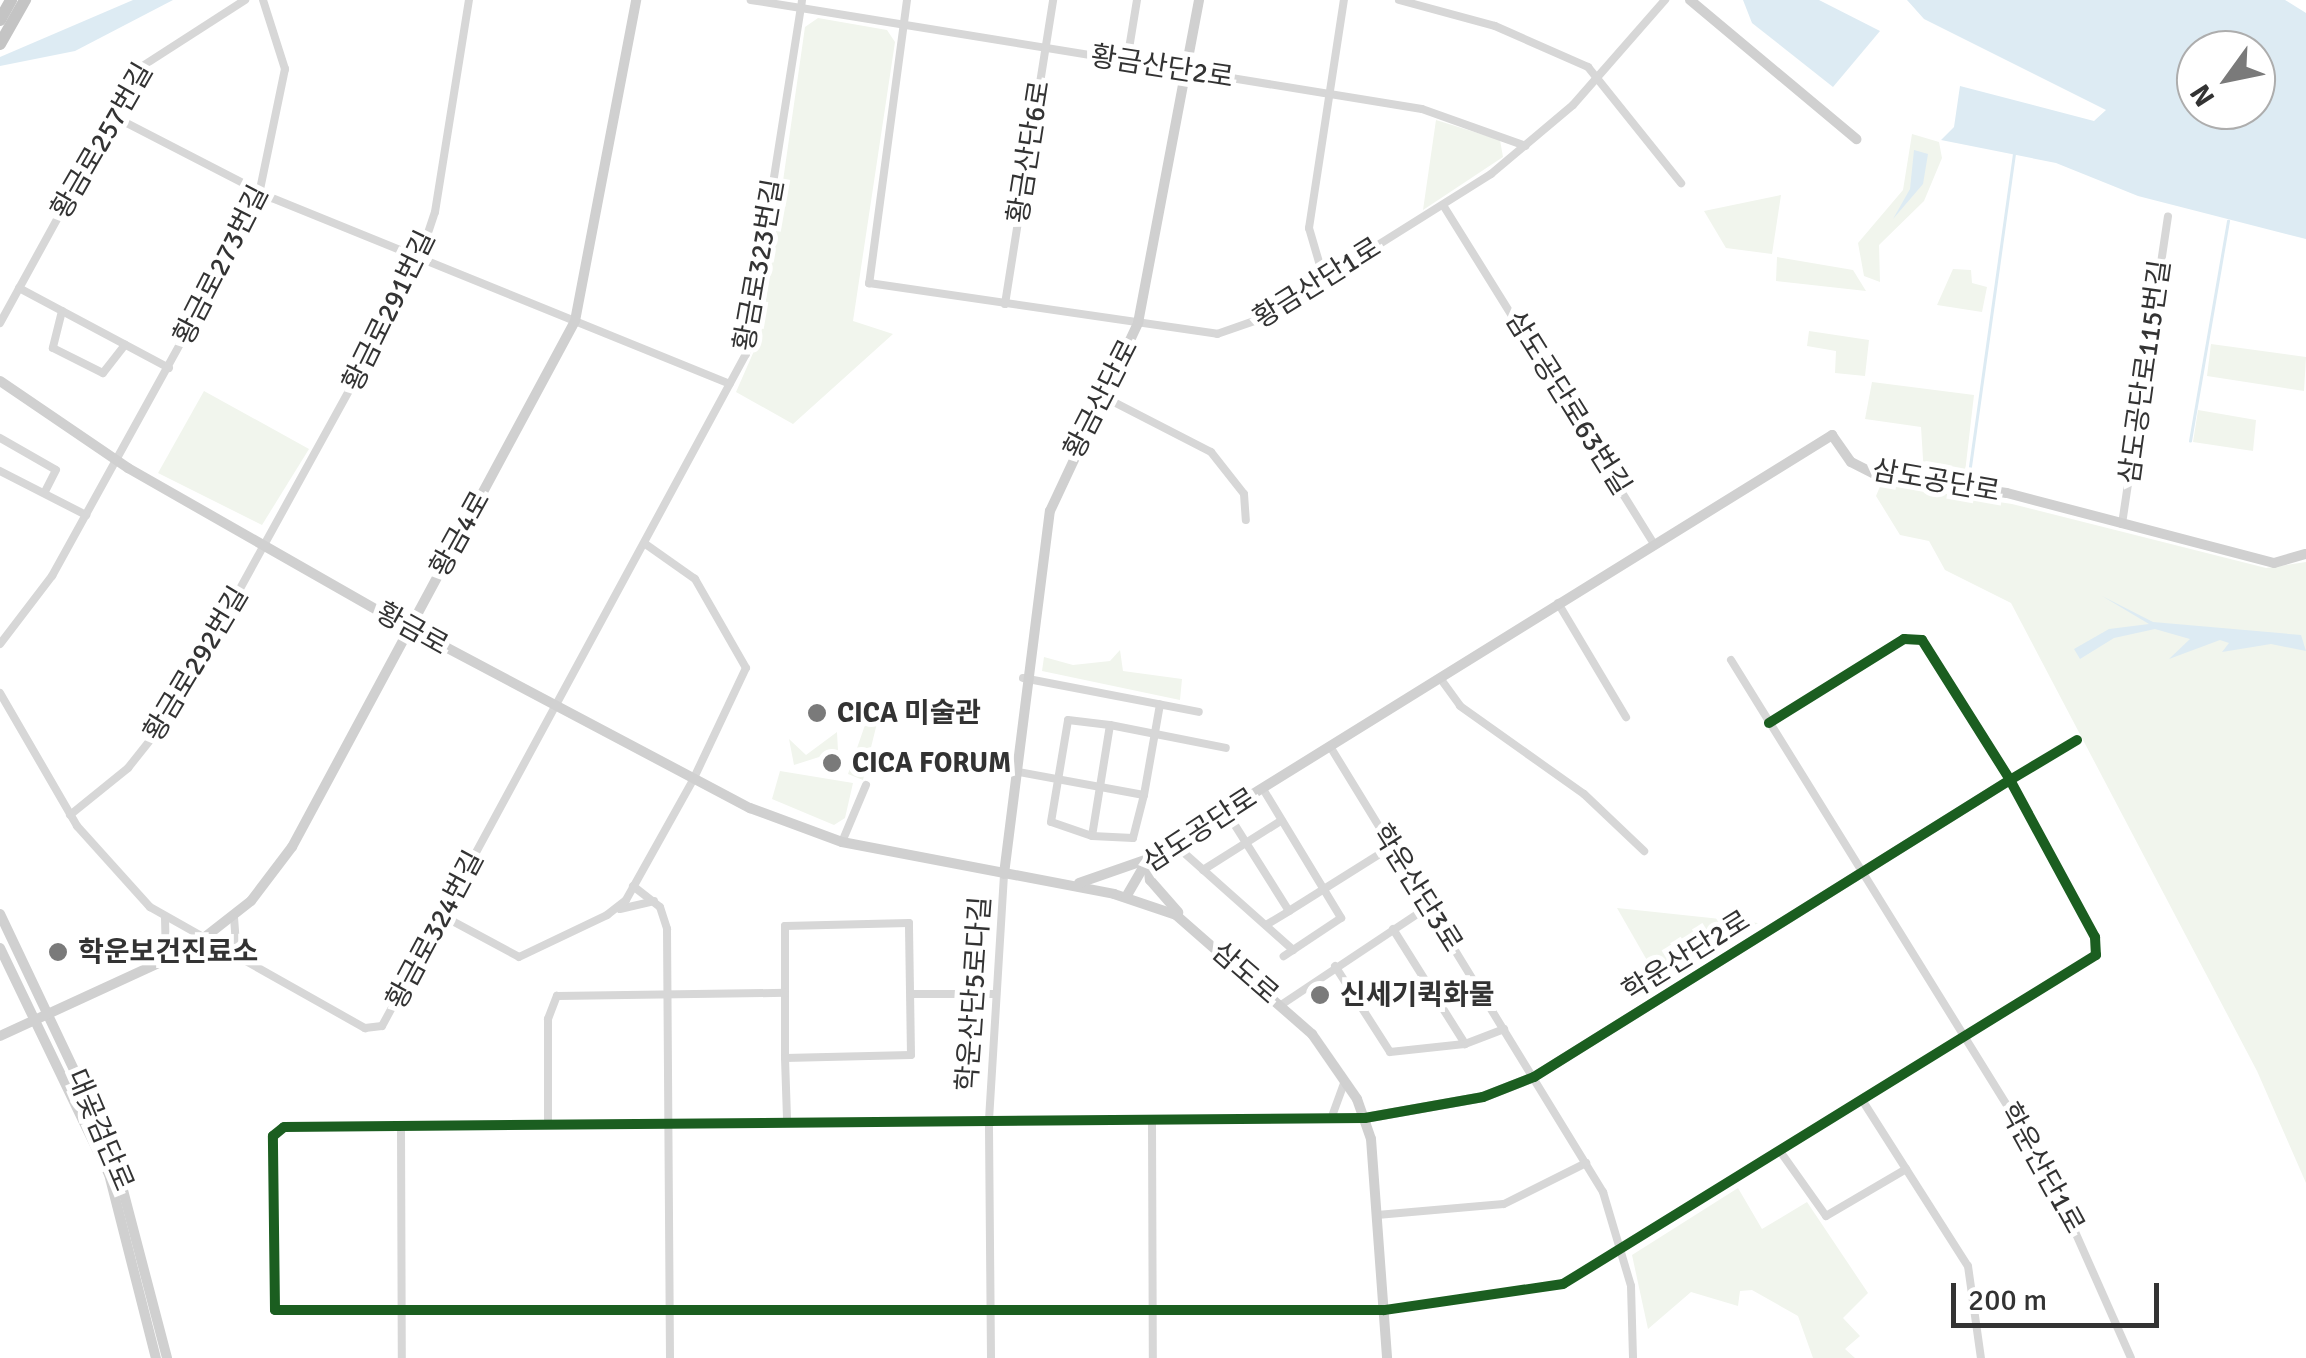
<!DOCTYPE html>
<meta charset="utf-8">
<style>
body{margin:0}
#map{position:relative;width:2306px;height:1358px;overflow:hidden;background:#fff;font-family:Signika,"Noto Sans KR",sans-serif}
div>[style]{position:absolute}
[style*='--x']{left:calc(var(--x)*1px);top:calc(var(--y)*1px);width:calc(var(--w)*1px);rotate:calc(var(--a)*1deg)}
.green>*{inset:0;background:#f1f5ed}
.water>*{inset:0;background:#ddebf3}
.stream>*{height:2.5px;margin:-1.25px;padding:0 1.25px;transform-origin:1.25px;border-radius:1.25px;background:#ddebf3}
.street>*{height:8px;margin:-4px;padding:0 4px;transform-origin:4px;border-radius:4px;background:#d7d7d7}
.secondary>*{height:10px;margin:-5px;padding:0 5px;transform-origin:5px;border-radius:5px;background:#d0d0d0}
.highway>*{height:12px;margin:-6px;padding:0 6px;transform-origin:6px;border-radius:6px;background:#c4c4c4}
.cycleway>*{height:10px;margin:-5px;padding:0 5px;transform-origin:5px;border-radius:5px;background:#1b5e20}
.dots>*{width:28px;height:28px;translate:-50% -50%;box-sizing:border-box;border:5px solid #fff;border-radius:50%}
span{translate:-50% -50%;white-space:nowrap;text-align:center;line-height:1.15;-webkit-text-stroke:10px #fff;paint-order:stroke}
.street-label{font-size:28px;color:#333}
.poi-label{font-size:28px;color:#333;font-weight:700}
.left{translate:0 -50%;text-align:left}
.north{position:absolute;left:2176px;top:30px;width:100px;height:100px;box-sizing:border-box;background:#fff;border:2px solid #adadad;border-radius:50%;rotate:237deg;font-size:28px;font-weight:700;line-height:40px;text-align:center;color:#333}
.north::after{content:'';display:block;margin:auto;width:35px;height:45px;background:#7a7a7a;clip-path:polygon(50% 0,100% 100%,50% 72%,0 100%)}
.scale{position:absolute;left:1951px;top:1283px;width:208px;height:45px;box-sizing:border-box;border:5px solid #333;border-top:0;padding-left:12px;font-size:30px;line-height:35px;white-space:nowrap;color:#333;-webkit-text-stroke:8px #fff;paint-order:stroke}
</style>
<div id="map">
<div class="green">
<i style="clip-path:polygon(818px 18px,887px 30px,895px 42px,853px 321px,893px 334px,793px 424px,736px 392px,761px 335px,805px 27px)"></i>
<i style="clip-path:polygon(1436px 120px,1500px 140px,1503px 157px,1423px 210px)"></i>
<i style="clip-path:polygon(1912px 134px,1939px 142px,1942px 158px,1924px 201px,1879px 245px,1880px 282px,1864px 276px,1858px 243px,1903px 190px)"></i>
<i style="clip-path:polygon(1781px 195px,1772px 254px,1726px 248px,1704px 211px)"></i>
<i style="clip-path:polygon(1777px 257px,1853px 270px,1866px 291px,1776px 281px)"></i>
<i style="clip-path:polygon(1953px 269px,1971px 270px,1972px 283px,1987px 287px,1982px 312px,1937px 305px)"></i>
<i style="clip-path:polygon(1809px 331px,1869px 340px,1865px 376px,1835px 373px,1836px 351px,1807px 346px)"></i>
<i style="clip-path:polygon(2211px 344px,2306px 357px,2304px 391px,2207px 376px)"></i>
<i style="clip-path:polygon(1872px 382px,1974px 395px,1964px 481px,1924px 475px,1921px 427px,1865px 419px)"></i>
<i style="clip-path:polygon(204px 391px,309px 449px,262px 525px,158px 473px)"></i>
<i style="clip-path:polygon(2198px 410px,2256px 420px,2253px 451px,2193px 442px)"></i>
<i style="clip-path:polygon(1881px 484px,2012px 504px,2266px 568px,2306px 562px,2306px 1183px,2257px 1071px,2011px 603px,1945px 570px,1929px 541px,1900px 535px,1876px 496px)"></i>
<i style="clip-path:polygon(1120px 650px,1123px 671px,1182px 679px,1180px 700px,1042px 671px,1044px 657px,1073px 665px,1110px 661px)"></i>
<i style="clip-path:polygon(851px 708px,878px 719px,863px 780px,848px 774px,865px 725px,840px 711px)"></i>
<i style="clip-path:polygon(837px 732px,838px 751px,794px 765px,789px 739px,806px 755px)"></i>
<i style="clip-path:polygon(780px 771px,853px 783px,845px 818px,834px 825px,772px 799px)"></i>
<i style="clip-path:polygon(1617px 908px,1758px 923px,1660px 983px)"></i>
<i style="clip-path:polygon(1738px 1188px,1762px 1229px,1807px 1202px,1868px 1293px,1843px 1318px,1860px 1336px,1845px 1349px,1855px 1358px,1813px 1358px,1798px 1316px,1752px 1290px,1740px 1291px,1738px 1306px,1691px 1292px,1648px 1329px,1632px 1255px)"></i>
</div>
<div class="water">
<i style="clip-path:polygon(133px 0,173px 0,75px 51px,0 66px,0 57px)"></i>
<i style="clip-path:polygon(1743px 0,1819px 0,1880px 31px,1833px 87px,1752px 23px)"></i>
<i style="clip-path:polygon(evenodd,1907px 0,2285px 0,2306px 13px,2306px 239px,2138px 196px,2056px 163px,1941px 140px,1954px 127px,1960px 86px,2094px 121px,2106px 110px,1924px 19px,1907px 0,2196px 50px,2256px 50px,2256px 110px,2196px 110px,2196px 50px)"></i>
<i style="clip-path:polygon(1914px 150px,1928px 154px,1923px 184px,1893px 219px,1910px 189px)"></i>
<i style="clip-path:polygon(2102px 596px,2153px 622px,2301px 635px,2306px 651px,2271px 644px,2222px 652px,2229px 643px,2220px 640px,2169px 659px,2190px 639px,2155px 629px,2114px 638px,2080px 659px,2074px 649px,2109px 629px,2149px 624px)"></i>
</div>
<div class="stream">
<i style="--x:2190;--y:441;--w:223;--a:-80.2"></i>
<i style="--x:1968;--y:481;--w:331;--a:-82"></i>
</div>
<div class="street">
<i style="--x:802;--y:0;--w:8;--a:97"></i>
<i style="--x:801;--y:8;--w:629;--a:9.24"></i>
<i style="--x:1422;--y:109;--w:110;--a:19.6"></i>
<i style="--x:907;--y:0;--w:286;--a:97.6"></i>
<i style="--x:869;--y:283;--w:352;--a:8.3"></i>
<i style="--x:1217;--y:334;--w:46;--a:-19.2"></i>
<i style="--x:1260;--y:319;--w:273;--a:-32.1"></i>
<i style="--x:1491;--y:174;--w:107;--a:-40.1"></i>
<i style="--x:1573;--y:105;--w:140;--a:-48.8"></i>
<i style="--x:1399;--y:0;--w:99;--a:15.2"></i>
<i style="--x:1495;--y:26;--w:102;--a:23.8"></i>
<i style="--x:1588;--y:67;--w:149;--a:51.3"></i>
<i style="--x:1127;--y:61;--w:62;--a:-80.7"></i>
<i style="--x:113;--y:116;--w:179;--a:27.3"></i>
<i style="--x:272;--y:198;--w:494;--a:22.1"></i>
<i style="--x:1443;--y:205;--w:399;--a:58.1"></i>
<i style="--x:1324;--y:279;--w:53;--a:-106.4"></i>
<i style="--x:1309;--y:228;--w:231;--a:-81.3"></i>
<i style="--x:19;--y:288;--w:170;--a:28.1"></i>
<i style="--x:1005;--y:304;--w:308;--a:-81"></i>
<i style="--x:62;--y:311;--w:38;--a:104"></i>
<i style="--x:53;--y:348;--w:56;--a:26.6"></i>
<i style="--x:103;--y:373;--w:36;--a:-52"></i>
<i style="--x:0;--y:323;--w:292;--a:-61.2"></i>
<i style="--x:141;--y:67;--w:124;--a:-32.8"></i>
<i style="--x:1106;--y:398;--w:118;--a:27.2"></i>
<i style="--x:1211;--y:452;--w:53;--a:51.8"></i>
<i style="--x:1244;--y:494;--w:26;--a:86"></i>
<i style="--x:0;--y:438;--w:64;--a:29.7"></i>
<i style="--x:56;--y:470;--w:25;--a:117"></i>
<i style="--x:0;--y:471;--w:97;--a:27.1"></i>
<i style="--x:2122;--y:524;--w:311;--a:-81.5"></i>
<i style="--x:1558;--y:603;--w:133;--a:59.2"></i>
<i style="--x:0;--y:644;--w:86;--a:-52.6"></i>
<i style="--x:52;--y:576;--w:425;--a:-61.1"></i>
<i style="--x:257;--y:204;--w:138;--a:-78.3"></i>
<i style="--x:285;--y:69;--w:72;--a:-107.7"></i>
<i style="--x:1731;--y:660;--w:604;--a:58.21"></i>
<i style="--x:2049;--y:1173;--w:202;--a:66.1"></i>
<i style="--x:1023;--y:678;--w:179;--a:10.9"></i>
<i style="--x:1440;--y:678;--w:34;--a:54"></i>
<i style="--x:1460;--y:706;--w:152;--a:35.4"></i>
<i style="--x:1584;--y:794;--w:83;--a:43.5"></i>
<i style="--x:0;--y:693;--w:154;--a:59.9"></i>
<i style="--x:77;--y:826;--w:109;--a:48"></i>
<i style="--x:150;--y:907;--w:247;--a:29.4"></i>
<i style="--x:365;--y:1028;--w:17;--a:-7"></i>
<i style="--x:382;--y:1026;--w:764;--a:-61.56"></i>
<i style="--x:746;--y:354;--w:350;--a:-81"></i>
<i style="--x:801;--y:8;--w:51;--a:-170.9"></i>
<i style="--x:1068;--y:720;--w:42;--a:6.8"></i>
<i style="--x:1110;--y:725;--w:112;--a:99.2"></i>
<i style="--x:1092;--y:836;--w:43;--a:-161.1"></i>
<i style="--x:1051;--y:822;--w:103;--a:-80.5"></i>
<i style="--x:1110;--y:725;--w:118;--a:11.2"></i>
<i style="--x:1331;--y:748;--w:521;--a:58.51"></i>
<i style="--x:1603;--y:1192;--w:98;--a:73.4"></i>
<i style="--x:1631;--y:1286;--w:72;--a:88.4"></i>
<i style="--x:1013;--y:771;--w:133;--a:10.4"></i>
<i style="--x:1144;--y:795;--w:92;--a:-80"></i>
<i style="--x:2010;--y:780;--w:78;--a:-30.8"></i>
<i style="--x:1263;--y:789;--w:151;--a:58.8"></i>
<i style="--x:1341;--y:918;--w:69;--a:146.3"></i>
<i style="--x:1226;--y:811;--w:118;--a:57.8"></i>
<i style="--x:1289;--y:911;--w:120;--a:-32.1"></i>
<i style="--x:70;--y:815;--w:75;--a:-39"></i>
<i style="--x:128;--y:768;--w:69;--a:-51.5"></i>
<i style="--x:171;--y:714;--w:508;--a:-61.16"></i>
<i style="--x:416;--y:269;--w:60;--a:-71.6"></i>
<i style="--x:435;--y:212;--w:215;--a:-80.9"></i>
<i style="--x:1092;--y:836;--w:41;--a:2.8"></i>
<i style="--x:1133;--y:838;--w:44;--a:-75.7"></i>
<i style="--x:842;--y:842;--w:62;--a:-67.2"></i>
<i style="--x:1173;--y:843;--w:161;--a:41.7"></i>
<i style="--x:1203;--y:870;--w:93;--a:-32.3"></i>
<i style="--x:633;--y:886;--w:34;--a:38"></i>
<i style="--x:660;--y:907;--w:23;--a:72"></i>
<i style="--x:667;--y:929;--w:429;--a:89.6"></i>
<i style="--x:620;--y:909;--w:35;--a:-13"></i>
<i style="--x:443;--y:916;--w:86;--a:28.3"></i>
<i style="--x:519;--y:957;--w:98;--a:-25.5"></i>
<i style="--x:607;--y:915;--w:24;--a:-38"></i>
<i style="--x:626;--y:900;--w:137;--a:-60.8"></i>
<i style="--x:693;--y:780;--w:124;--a:-64.7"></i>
<i style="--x:746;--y:668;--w:103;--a:-119.8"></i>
<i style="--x:695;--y:579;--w:62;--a:-144.8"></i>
<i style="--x:234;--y:917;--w:42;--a:85.9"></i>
<i style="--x:165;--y:918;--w:42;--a:88.6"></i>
<i style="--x:1266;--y:925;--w:27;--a:-31"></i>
<i style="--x:1393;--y:929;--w:136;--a:57.9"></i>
<i style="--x:1335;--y:966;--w:102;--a:57.4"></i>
<i style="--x:1390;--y:1052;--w:75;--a:-6.1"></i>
<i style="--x:1465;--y:1044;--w:42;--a:-21"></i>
<i style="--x:912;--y:994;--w:81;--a:0"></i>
<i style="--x:1281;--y:1005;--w:177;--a:-33.7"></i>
<i style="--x:785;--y:1058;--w:126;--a:-1.4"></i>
<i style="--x:911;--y:1055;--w:132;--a:-90.9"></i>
<i style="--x:909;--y:923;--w:124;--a:178.6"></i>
<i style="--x:785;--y:926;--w:132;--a:90"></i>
<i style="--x:785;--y:1058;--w:61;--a:88.1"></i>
<i style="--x:1864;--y:1103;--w:193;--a:57.5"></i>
<i style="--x:1968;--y:1266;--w:93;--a:82"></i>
<i style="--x:1365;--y:1118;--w:1081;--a:179.52"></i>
<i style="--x:284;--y:1127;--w:14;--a:141"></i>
<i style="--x:273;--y:1136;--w:174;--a:89.3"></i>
<i style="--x:275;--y:1310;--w:1109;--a:0"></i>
<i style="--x:1384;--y:1310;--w:181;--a:-8.3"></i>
<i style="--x:1563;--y:1284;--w:626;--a:-31.69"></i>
<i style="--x:2096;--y:955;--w:18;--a:-93"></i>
<i style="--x:2095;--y:937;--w:179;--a:-118.4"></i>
<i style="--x:2010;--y:780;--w:165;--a:-122.2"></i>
<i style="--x:1922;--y:640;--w:18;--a:-177"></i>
<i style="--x:1904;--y:639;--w:159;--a:148.1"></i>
<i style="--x:1331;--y:1119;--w:38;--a:-70"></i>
<i style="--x:1152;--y:1121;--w:237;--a:89.8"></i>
<i style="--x:548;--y:1123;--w:104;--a:-90"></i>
<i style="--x:548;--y:1019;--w:25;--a:-69"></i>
<i style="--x:557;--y:996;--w:228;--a:-0.8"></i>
<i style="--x:401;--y:1128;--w:230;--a:89.8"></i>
<i style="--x:1782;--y:1154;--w:76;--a:54.6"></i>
<i style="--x:1826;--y:1216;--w:93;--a:-30.4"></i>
<i style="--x:1377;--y:1215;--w:127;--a:-5"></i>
<i style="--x:1504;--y:1204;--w:92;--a:-26.6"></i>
<i style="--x:991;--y:1358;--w:238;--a:-90.5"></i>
<i style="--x:989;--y:1120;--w:246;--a:-86.5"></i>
</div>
<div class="secondary">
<i style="--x:1690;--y:0;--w:217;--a:39.9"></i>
<i style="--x:0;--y:381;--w:155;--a:34.2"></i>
<i style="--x:128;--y:468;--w:298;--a:29.7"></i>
<i style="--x:387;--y:616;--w:411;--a:27.9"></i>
<i style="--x:750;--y:808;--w:98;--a:20.3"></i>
<i style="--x:842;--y:842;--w:277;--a:10.8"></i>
<i style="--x:1114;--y:894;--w:65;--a:18.7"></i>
<i style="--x:1176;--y:915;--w:181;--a:41.2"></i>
<i style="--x:1312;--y:1034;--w:79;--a:55.3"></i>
<i style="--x:1357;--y:1099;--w:42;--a:70.7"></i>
<i style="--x:1371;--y:1139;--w:220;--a:85.8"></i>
<i style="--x:1004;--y:874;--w:366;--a:-82.8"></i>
<i style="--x:1050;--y:511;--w:208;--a:-64.9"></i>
<i style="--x:1138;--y:323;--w:329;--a:-79.3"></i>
<i style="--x:1079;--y:883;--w:73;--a:-19.2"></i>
<i style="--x:1148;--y:859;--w:21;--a:85"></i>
<i style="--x:1150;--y:880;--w:43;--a:48.8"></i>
<i style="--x:1126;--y:897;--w:44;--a:-59.9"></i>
<i style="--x:1148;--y:859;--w:805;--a:-31.79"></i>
<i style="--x:1832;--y:435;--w:33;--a:55"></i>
<i style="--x:1851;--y:462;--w:27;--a:27"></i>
<i style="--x:1875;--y:474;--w:133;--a:8.2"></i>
<i style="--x:2007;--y:493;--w:276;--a:14.7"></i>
<i style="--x:2274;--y:563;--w:33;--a:-16"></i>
<i style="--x:0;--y:914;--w:263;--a:64.6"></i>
<i style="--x:113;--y:1152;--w:213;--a:75.3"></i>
<i style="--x:0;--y:948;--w:251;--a:64.3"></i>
<i style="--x:109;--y:1174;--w:190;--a:75.7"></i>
<i style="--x:0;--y:1036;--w:210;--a:-24.7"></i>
<i style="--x:191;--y:948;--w:76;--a:-38.1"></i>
<i style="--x:251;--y:901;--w:68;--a:-52.8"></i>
<i style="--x:292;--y:847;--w:597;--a:-61.72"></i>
<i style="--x:575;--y:321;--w:327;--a:-79.2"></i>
<i style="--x:1365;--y:1118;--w:120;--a:-10.1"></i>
<i style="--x:1483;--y:1097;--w:55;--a:-21.4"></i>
<i style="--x:1534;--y:1077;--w:561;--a:-31.96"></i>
</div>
<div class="highway">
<i style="--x:0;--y:20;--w:23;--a:-61"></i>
<i style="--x:0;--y:44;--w:51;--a:-60.4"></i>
</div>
<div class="cycleway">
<i style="--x:1769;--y:723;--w:159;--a:-31.9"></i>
<i style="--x:1904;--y:639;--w:18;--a:3"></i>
<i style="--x:1922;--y:640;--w:165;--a:57.8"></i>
<i style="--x:2010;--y:780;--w:179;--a:61.6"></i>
<i style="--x:2095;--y:937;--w:18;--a:87"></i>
<i style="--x:2096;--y:955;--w:626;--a:148.31"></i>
<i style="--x:1563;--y:1284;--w:181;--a:171.7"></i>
<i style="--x:1384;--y:1310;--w:1109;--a:180"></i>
<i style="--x:275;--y:1310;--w:174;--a:-90.7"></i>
<i style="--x:273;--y:1136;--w:14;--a:-39"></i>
<i style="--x:284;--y:1127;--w:1081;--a:-0.48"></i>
<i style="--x:1365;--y:1118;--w:120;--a:-10.1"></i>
<i style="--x:1483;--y:1097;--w:55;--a:-21.4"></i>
<i style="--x:1534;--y:1077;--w:561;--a:-31.96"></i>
<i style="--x:2010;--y:780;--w:78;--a:-30.8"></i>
</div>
<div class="dots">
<i style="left:817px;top:713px;background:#7a7a7a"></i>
<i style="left:832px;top:763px;background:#7a7a7a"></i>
<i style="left:58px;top:952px;background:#7a7a7a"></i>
<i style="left:1320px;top:995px;background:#7a7a7a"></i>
</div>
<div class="street-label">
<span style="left:1162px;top:67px;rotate:9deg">황금산단2로</span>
<span style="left:102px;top:141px;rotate:-60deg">황금로257번길</span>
<span style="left:1029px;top:152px;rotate:-81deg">황금산단6로</span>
<span style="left:221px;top:265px;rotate:-63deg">황금로273번길</span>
<span style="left:759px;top:265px;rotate:-80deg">황금로323번길</span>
<span style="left:1317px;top:283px;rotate:-32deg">황금산단1로</span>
<span style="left:389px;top:311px;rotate:-64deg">황금로291번길</span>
<span style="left:2145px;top:372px;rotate:-82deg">삼도공단로115번길</span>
<span style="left:1101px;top:399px;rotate:-63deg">황금산단로</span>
<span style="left:1568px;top:403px;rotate:58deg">삼도공단로63번길</span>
<span style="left:1936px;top:481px;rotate:10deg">삼도공단로</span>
<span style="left:460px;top:534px;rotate:-61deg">황금4로</span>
<span style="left:412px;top:629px;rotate:29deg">황금로</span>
<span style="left:196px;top:664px;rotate:-59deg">황금로292번길</span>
<span style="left:1200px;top:830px;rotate:-33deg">삼도공단로</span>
<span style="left:1417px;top:888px;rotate:58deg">학운산단3로</span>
<span style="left:435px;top:930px;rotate:-62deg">황금로324번길</span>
<span style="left:1686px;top:956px;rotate:-32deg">학운산단2로</span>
<span style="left:1245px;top:973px;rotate:41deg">삼도로</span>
<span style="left:974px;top:994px;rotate:-86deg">학운산단5로다길</span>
<span style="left:100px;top:1130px;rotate:67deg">대곶검단로</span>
<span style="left:2042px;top:1168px;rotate:61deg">학운산단1로</span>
</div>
<div class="poi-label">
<span class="left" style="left:837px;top:713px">CICA 미술관</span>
<span class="left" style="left:852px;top:763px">CICA FORUM</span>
<span class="left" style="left:78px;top:952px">학운보건진료소</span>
<span class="left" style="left:1340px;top:995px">신세기퀵화물</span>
</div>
<div class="north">N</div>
<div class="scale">200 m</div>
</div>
